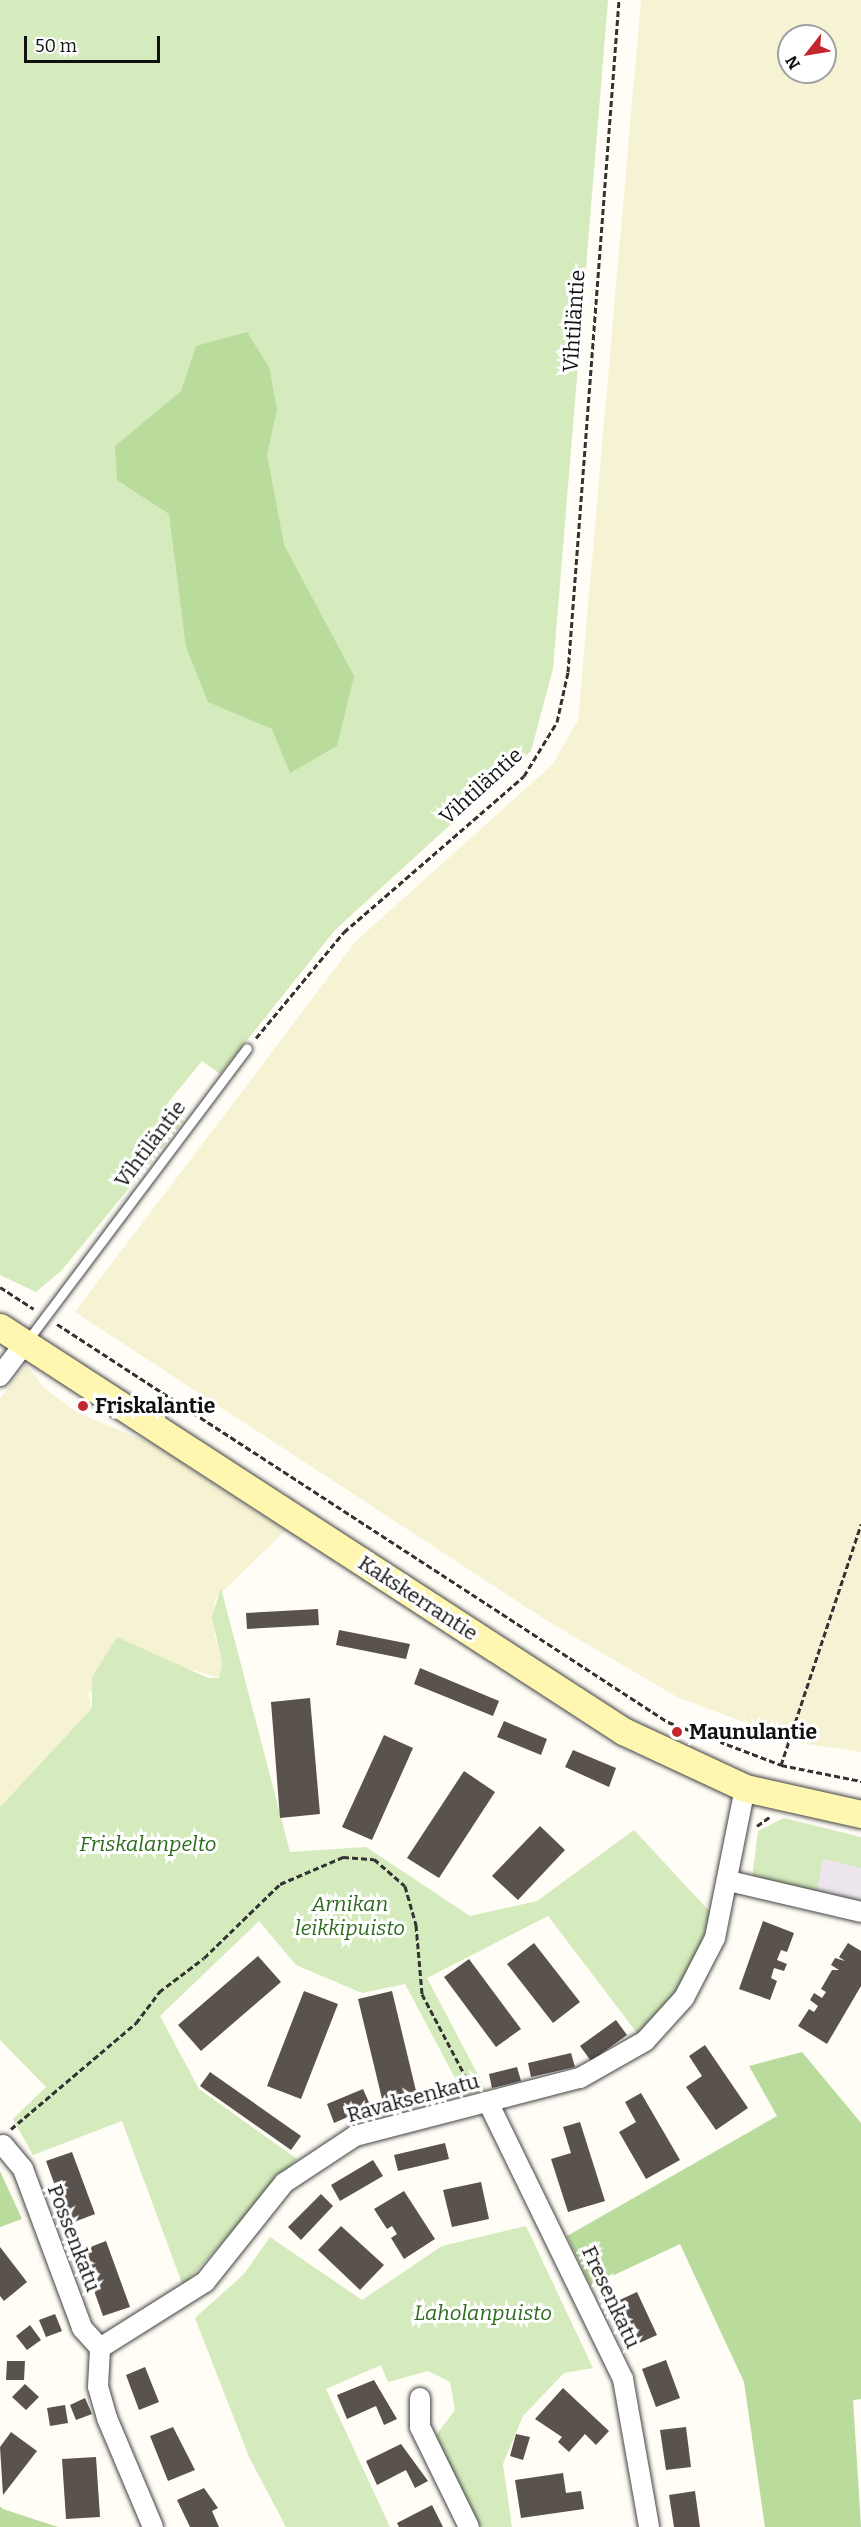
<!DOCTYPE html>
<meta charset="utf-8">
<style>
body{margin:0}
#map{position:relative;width:861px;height:2527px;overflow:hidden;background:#fffdf5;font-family:Bitter,serif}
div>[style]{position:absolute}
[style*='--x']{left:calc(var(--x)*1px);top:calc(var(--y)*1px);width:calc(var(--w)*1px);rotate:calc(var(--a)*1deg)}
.industrial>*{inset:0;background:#eee6ef}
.farmland>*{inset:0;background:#f6f3d4}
.green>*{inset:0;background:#d5ebbd}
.forest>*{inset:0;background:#b9dc9c}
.building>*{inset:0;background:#5a524d}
.path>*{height:3px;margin-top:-1.5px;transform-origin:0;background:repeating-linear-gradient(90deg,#333 0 6px,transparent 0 9px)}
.roads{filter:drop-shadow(0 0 2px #444) drop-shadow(0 0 2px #444)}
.service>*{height:9px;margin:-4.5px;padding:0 4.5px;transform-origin:4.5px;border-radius:4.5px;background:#fff}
.minor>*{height:20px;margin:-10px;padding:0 10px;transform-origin:10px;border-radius:10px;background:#fff}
.secondary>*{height:27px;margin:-13.5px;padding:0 13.5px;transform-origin:13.5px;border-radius:13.5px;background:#fff6b0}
.dots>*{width:16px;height:16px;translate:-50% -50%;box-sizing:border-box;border:3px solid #fff;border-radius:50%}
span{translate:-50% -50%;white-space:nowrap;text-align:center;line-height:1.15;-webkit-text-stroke:6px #fff;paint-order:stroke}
.street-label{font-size:21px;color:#111}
.poi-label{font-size:21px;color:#111;font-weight:700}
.left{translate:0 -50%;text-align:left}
.park-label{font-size:21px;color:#2f6b1f;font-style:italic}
.north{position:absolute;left:777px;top:24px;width:60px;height:60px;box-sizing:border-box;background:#fff;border:2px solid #a0a0a0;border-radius:50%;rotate:239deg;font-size:16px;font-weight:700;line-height:24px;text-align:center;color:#111}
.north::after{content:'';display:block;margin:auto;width:21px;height:27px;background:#c4262e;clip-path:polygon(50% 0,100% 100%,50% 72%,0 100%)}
.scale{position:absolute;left:24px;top:36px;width:136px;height:27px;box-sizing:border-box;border:3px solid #111;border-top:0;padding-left:8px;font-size:18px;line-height:21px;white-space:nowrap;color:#111;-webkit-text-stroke:4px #fff;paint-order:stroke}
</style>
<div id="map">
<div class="industrial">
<i style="clip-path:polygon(861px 1840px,861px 1901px,769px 1881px)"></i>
</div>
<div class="farmland">
<i style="clip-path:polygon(evenodd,641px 0,861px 0,861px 1752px,799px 1743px,677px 1697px,549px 1622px,75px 1312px,356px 941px,553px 764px,578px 720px,641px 0,789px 36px,825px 36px,825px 72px,789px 72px,789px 36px)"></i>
<i style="clip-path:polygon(26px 1364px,43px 1387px,78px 1413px,153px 1444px,285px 1531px,215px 1599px,215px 1636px,222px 1663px,219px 1678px,171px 1663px,88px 1693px,92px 1708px,0 1807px,0 1399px)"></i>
</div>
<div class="green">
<i style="clip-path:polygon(0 0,608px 0,553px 669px,531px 751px,335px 930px,220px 1074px,202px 1061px,166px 1105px,184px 1121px,62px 1270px,36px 1292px,0 1275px)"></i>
<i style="clip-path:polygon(221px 1588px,290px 1852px,366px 1847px,470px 1916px,537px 1901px,634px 1830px,712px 1914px,688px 1976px,655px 2019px,637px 2033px,548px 1916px,427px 1978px,486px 2090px,464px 2095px,405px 1984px,362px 1993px,296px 1965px,259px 1921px,160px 2016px,199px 2089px,297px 2159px,183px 2286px,122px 2121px,33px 2155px,13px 2119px,46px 2087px,0 2040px,0 1807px,92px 1708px,92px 1677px,117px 1637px,208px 1678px,219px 1678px,222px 1663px,212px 1617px)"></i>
<i style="clip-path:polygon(784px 1818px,861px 1837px,861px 1868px,823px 1859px,817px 1892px,752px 1879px,758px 1831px)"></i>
<i style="clip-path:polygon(526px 2226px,593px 2368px,564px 2373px,523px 2416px,503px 2464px,512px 2527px,480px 2527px,434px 2438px,455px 2410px,450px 2382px,428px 2371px,388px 2382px,381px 2365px,326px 2389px,390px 2527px,286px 2527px,249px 2457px,195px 2318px,244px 2274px,270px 2237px,362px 2300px,442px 2246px)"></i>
</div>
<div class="forest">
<i style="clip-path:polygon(247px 332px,269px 367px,273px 388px,277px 410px,267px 454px,284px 545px,354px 676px,337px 746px,290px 773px,272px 729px,208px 702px,186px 647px,169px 514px,117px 480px,115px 446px,181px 391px,196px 346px)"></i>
<i style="clip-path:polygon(802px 2052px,861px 2123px,861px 2399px,853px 2400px,861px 2527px,765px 2527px,744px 2382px,680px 2244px,591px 2286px,567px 2236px,777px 2116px,749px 2066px)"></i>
<i style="clip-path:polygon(0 2171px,22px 2219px,0 2227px)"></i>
<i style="clip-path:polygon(0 2506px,3px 2509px,58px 2527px,0 2527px)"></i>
</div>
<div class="building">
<i style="clip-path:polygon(318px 1609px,319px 1625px,247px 1629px,246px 1613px)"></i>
<i style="clip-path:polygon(339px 1630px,410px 1644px,406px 1659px,336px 1645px)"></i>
<i style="clip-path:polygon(420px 1668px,499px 1701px,493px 1716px,414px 1684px)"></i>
<i style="clip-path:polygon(310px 1698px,320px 1814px,280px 1818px,271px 1702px)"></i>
<i style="clip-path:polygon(504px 1721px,547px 1739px,541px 1755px,497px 1737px)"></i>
<i style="clip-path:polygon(384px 1735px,413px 1748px,372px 1840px,342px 1827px)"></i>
<i style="clip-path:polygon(573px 1750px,616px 1768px,609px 1787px,565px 1767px)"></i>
<i style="clip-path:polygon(464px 1771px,495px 1792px,439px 1878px,407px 1858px)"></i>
<i style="clip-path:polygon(540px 1826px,565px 1850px,518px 1900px,492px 1876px)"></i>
<i style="clip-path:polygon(763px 1921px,794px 1933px,787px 1952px,781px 1950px,777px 1960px,787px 1964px,784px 1971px,774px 1968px,771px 1978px,777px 1981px,770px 2000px,739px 1989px)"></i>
<i style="clip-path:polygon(534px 1943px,580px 2002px,553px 2023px,507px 1964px)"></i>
<i style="clip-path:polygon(848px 1943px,861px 1951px,861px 1986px,827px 2044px,798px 2026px,809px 2009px,814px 2012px,818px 2006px,810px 2000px,814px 1993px,822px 1998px,826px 1992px,821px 1989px,832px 1970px,839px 1970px,831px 1965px,835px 1958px,845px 1961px,839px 1957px)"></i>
<i style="clip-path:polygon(258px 1956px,281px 1982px,201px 2051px,178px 2025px)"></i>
<i style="clip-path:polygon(469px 1959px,521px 2029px,496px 2047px,444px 1977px)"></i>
<i style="clip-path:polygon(304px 1991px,338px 2004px,301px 2099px,267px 2086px)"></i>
<i style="clip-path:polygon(392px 1991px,417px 2095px,383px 2103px,358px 1999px)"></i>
<i style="clip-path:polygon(616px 2020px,627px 2035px,591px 2061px,580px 2046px)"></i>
<i style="clip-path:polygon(705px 2045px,748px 2108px,716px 2130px,686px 2087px,702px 2076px,689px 2056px)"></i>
<i style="clip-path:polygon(571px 2053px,575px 2067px,531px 2077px,528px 2063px)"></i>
<i style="clip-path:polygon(517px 2067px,521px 2081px,492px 2088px,489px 2074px)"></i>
<i style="clip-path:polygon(210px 2072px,301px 2136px,291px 2150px,200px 2086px)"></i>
<i style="clip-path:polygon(363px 2089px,371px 2107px,334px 2123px,327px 2104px)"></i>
<i style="clip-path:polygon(641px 2093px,680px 2160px,646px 2179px,619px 2132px,636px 2122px,625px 2102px)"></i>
<i style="clip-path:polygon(580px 2122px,605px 2201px,568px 2212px,551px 2159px,571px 2153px,563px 2127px)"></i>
<i style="clip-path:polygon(445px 2143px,449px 2159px,398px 2171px,394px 2155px)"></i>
<i style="clip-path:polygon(72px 2152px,95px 2214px,69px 2224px,46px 2161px)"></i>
<i style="clip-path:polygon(373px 2160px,383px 2176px,340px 2201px,331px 2185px)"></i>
<i style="clip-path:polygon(481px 2182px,489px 2219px,452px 2227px,443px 2190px)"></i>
<i style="clip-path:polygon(404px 2191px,435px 2239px,404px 2259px,391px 2238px,397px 2234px,392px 2226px,387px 2229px,374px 2209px)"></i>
<i style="clip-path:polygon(321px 2194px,333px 2206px,301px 2240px,288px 2227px)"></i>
<i style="clip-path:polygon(341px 2226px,384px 2265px,360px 2290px,318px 2250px)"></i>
<i style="clip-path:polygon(106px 2241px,130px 2307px,103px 2316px,80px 2251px)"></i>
<i style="clip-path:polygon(0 2247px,27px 2282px,4px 2301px,0 2296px)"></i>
<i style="clip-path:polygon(637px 2292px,657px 2335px,633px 2346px,613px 2303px)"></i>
<i style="clip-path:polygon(55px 2314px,62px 2331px,46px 2337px,39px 2320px)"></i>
<i style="clip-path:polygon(30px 2325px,41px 2340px,27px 2350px,16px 2336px)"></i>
<i style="clip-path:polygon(666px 2360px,680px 2398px,656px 2407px,642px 2369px)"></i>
<i style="clip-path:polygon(7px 2361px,25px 2361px,24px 2380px,6px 2380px)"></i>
<i style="clip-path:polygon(145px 2367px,159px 2402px,139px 2410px,126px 2375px)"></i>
<i style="clip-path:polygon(374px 2380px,397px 2419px,384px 2425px,376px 2406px,347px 2419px,337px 2395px)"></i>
<i style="clip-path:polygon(25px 2384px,39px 2397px,26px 2410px,12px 2397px)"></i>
<i style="clip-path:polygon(563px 2388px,609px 2431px,596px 2445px,585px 2434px,569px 2452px,558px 2442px,562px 2437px,535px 2419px)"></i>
<i style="clip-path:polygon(85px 2398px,92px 2414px,76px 2420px,70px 2405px)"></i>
<i style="clip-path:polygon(65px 2405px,68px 2423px,50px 2426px,47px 2408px)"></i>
<i style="clip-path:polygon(173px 2427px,195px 2470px,168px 2481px,150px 2436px)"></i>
<i style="clip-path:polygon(686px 2427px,691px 2467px,666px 2470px,660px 2430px)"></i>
<i style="clip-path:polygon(11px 2432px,37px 2451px,3px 2495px,0 2447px)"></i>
<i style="clip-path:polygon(516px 2434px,530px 2437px,523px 2460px,510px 2456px)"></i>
<i style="clip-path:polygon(401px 2444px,428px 2481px,415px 2488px,406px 2470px,377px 2485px,366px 2461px)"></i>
<i style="clip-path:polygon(96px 2457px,100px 2517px,66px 2519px,62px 2459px)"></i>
<i style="clip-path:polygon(563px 2473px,566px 2493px,581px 2491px,584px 2509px,521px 2518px,515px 2480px)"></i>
<i style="clip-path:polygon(204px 2488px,218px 2508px,212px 2511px,219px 2527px,190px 2527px,177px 2500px)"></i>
<i style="clip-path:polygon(695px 2491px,700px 2527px,674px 2527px,669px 2495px)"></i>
<i style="clip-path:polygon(432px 2505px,443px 2527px,399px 2527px,397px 2523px)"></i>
</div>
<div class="path">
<i style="--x:256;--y:1038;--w:138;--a:-50.3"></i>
<i style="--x:344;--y:932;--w:238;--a:-40.9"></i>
<i style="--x:524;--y:776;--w:63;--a:-58.6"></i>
<i style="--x:557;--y:722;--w:51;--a:-77.6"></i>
<i style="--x:568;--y:672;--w:674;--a:-85.66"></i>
<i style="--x:0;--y:1287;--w:40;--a:32.9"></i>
<i style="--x:57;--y:1324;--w:729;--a:33.08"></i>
<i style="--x:668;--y:1722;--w:121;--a:20.8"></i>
<i style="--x:781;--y:1765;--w:82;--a:11.3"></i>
<i style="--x:781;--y:1765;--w:254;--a:-71.6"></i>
<i style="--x:757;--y:1826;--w:17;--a:-36"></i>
<i style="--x:11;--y:2129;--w:164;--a:-40.3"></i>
<i style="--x:136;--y:2023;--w:39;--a:-53"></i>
<i style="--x:159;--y:1992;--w:56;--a:-37.1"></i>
<i style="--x:204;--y:1958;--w:106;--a:-44.2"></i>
<i style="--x:280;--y:1884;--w:69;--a:-23.2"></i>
<i style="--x:343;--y:1857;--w:31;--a:4"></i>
<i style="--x:374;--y:1859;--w:41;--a:41.1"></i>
<i style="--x:405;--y:1886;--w:41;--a:74.2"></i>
<i style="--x:416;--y:1925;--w:69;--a:85"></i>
<i style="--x:422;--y:1994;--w:105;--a:62.2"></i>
</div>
<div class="roads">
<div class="service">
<i style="--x:27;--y:1341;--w:366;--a:-53.1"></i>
</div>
<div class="minor">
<i style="--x:0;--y:1376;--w:41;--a:-52.9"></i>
<i style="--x:729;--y:1881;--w:136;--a:13.2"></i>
<i style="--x:488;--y:2102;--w:308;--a:64"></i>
<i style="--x:623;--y:2379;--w:150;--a:80"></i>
<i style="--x:3;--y:2145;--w:31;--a:50"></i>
<i style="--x:23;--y:2169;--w:170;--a:69.6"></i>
<i style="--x:82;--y:2328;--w:27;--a:48"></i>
<i style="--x:420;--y:2398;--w:29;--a:90"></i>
<i style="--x:420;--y:2427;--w:111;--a:63.9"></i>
<i style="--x:153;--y:2527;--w:118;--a:-112.9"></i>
<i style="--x:107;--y:2418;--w:32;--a:-106"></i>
<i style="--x:98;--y:2387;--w:39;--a:-87"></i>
<i style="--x:100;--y:2348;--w:124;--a:-32.2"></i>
<i style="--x:205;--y:2282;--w:127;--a:-51.4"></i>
<i style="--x:284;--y:2183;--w:85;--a:-33.5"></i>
<i style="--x:355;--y:2136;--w:232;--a:-14.5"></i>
<i style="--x:580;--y:2078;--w:75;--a:-29.6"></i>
<i style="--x:645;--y:2041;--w:58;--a:-47.8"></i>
<i style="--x:684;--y:1998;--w:68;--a:-62.7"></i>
<i style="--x:715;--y:1938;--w:153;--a:-78.7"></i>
</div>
<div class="secondary">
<i style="--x:0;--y:1327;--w:743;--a:32.96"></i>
<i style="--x:623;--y:1731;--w:135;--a:25"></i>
<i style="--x:745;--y:1788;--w:119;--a:12.6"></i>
</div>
</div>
<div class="dots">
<i style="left:83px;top:1406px;background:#c4262e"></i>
<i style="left:677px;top:1732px;background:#c4262e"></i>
</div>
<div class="street-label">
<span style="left:574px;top:321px;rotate:-86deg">Vihtiläntie</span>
<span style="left:481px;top:786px;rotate:-42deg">Vihtiläntie</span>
<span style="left:150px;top:1144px;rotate:-53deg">Vihtiläntie</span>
<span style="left:418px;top:1598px;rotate:33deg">Kakskerrantie</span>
<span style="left:413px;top:2098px;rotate:-15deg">Ravaksenkatu</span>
<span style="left:74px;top:2238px;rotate:69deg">Possenkatu</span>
<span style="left:611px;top:2297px;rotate:65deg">Fresenkatu</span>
</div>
<div class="poi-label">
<span class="left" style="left:95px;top:1406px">Friskalantie</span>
<span class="left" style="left:689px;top:1732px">Maunulantie</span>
</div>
<div class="park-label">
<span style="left:148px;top:1844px">Friskalanpelto</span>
<span style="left:350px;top:1916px">Arnikan<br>leikkipuisto</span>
<span style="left:483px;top:2313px">Laholanpuisto</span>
</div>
<div class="north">N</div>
<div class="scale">50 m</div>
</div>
